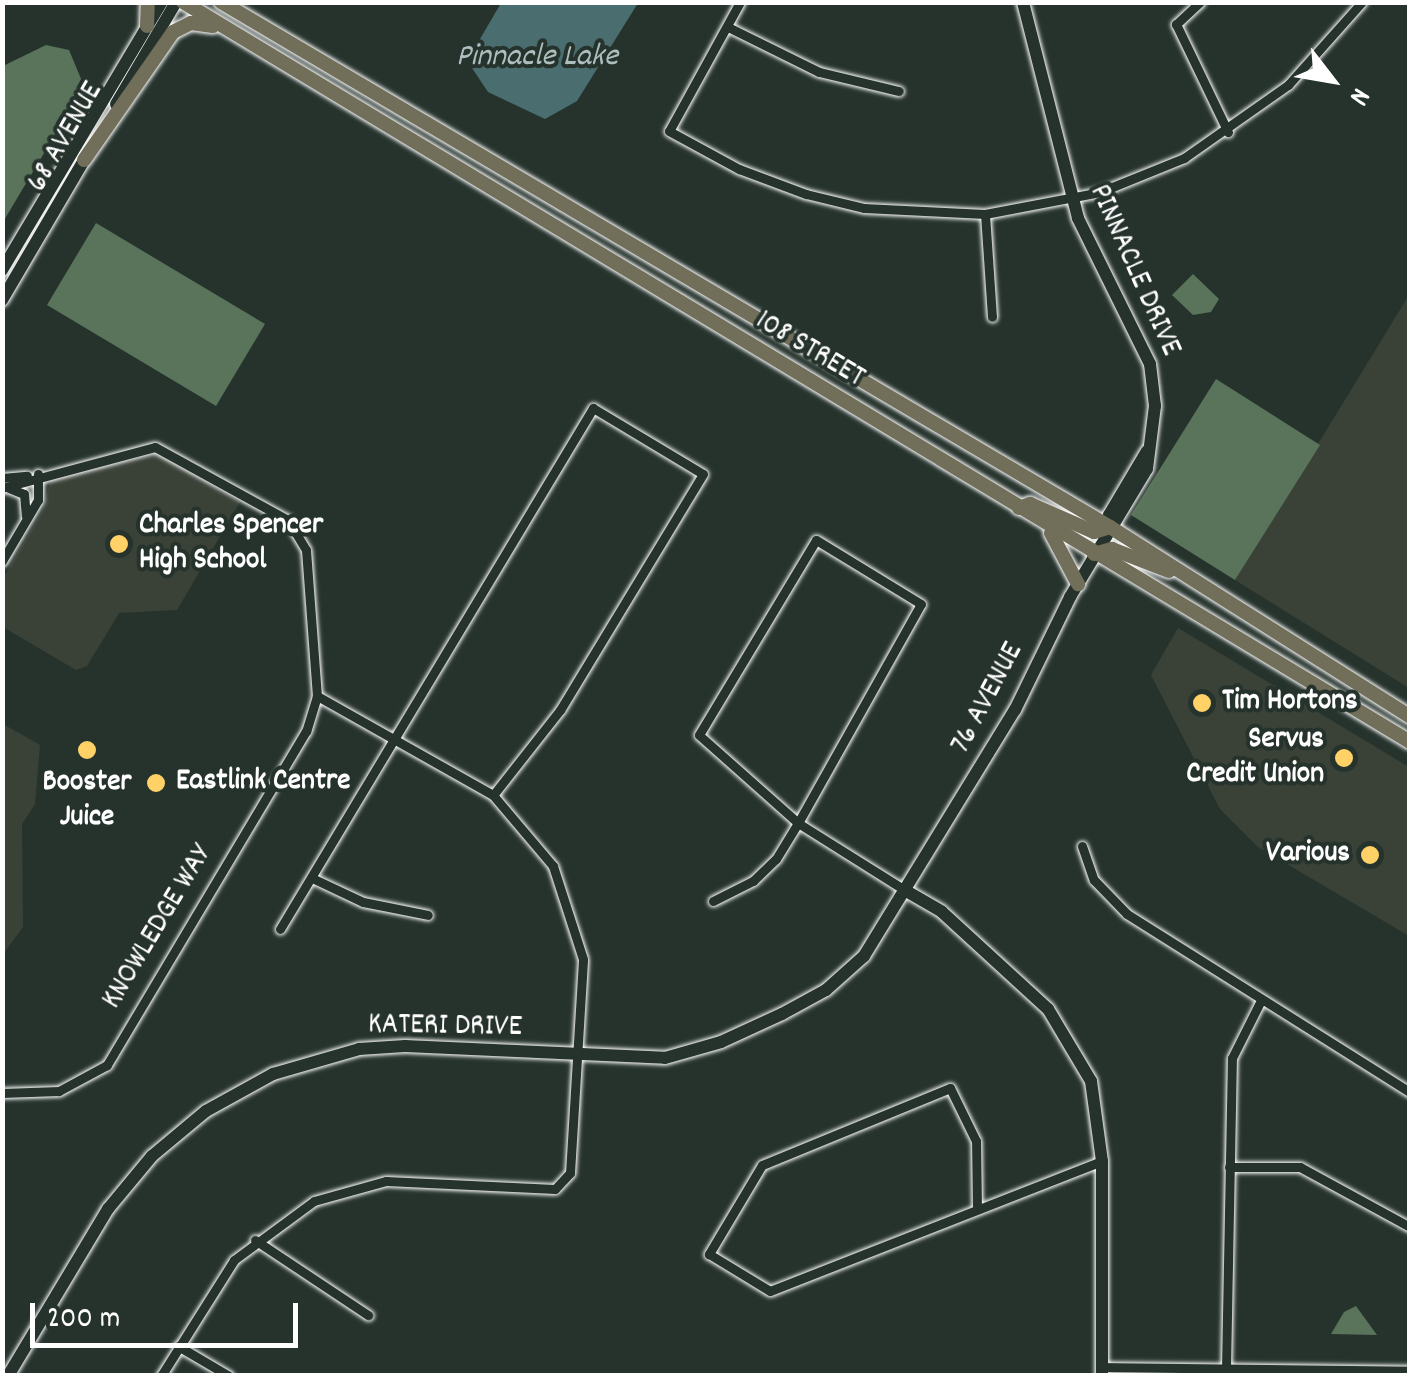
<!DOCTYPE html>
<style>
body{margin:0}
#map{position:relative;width:1412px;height:1378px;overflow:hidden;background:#26332d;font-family:Dekko,sans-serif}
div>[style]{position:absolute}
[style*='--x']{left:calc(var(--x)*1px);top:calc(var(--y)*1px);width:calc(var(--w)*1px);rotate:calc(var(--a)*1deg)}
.built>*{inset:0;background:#3a4238}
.green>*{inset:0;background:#59745a}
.water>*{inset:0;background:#4a6e70}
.roads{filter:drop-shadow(0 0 2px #fff) drop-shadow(0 0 2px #fff)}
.street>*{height:9px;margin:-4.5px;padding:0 4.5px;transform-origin:4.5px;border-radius:4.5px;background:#26332d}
.secondary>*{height:12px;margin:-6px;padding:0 6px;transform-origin:6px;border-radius:6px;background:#26332d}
.primary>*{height:14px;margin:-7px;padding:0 7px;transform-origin:7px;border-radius:7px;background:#716e59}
.dots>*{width:28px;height:28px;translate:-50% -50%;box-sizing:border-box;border:5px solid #26332d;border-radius:50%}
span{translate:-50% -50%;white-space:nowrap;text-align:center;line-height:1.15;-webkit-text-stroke:8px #26332d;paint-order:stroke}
.street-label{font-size:30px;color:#fff}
.poi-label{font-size:30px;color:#fff;font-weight:700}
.left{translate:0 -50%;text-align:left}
.right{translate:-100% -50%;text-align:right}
.water-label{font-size:32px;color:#aebebf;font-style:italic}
.frame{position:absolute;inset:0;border:5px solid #fff;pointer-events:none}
.north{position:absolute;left:1282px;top:30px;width:100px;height:100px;-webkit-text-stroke:8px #26332d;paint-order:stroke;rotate:121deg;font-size:28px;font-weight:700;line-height:40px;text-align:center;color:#fff}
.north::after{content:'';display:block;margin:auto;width:35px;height:45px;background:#fff;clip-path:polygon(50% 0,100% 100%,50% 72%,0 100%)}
.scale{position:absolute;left:30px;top:1303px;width:268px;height:45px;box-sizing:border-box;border:5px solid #fff;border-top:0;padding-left:12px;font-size:30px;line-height:35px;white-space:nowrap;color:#fff;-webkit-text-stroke:8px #26332d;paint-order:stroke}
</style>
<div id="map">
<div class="built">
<i style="clip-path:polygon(1409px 295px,1409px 688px,1235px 580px)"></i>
<i style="clip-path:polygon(158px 454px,240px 502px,177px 610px,119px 613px,87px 666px,76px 670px,3px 627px,3px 578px,43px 510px,51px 479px)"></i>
<i style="clip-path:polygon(1178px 628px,1409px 767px,1409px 936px,1258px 847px,1220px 809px,1151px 675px)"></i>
<i style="clip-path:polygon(3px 724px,40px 745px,35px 804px,22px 824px,23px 927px,3px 954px)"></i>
</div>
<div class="green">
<i style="clip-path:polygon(46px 45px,69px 50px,84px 86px,3px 222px,3px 66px)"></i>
<i style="clip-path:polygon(96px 223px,265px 324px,216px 406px,47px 305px)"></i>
<i style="clip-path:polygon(1193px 274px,1219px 299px,1211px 312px,1193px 315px,1172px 295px)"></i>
<i style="clip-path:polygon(1216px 379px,1320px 445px,1235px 580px,1131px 515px)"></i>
<i style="clip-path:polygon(1356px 1306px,1377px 1335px,1331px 1334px,1344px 1312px)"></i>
</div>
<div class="water">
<i style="clip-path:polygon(501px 3px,501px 2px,638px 3px,577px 101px,545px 119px,488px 92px,472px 68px,473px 51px)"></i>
</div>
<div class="roads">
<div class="street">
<i style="--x:740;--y:2;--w:147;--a:118.8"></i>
<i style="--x:669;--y:131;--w:80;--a:28.5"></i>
<i style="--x:739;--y:169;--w:72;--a:20.5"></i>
<i style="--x:806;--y:194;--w:60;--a:13.6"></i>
<i style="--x:864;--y:208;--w:121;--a:2.8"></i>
<i style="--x:985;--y:214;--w:117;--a:-10.8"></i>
<i style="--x:1100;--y:192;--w:91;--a:-22"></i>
<i style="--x:1184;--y:158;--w:127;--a:-35.1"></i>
<i style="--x:1288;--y:85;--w:111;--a:-48.3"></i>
<i style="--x:1200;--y:2;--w:33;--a:137"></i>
<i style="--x:1176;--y:24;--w:120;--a:64.3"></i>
<i style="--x:730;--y:28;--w:99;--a:26.3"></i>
<i style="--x:819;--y:72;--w:82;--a:13.4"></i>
<i style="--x:985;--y:214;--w:103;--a:86.1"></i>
<i style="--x:2;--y:478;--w:25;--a:-5"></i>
<i style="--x:2;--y:488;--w:158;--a:-15"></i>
<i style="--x:155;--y:447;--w:152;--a:28.8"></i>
<i style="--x:288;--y:520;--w:35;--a:59"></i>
<i style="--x:306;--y:550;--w:146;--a:85.7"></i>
<i style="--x:317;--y:696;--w:37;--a:107"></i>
<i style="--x:306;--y:731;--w:389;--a:120.8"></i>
<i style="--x:107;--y:1065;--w:55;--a:151.6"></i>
<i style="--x:59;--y:1091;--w:57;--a:178"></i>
<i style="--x:9;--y:488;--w:16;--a:22"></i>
<i style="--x:24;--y:494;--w:22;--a:85"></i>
<i style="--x:2;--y:561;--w:71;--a:-59.5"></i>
<i style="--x:38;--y:500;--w:26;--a:-90"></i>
<i style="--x:1082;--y:846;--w:36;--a:71"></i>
<i style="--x:1094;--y:880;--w:47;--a:45.9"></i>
<i style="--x:1127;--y:914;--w:334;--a:32.2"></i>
<i style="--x:312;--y:878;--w:56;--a:25.2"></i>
<i style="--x:363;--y:902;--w:66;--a:11.3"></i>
<i style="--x:713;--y:901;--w:45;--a:-26.6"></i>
<i style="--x:753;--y:881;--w:32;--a:-44"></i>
<i style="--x:776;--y:859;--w:42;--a:-58.6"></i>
<i style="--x:798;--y:823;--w:251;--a:-60.7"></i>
<i style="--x:921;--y:604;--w:123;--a:-148.6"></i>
<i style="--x:816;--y:540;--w:227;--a:121"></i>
<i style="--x:699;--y:735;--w:132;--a:41.6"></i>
<i style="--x:798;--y:823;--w:130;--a:32.1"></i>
<i style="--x:280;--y:929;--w:608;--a:-59"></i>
<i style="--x:593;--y:408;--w:128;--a:31"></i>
<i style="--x:703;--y:474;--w:276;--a:121.2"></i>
<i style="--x:560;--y:710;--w:108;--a:128.2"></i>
<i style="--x:1229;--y:1167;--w:71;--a:0"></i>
<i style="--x:1300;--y:1167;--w:125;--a:28.6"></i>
<i style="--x:977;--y:1209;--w:68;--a:-90.8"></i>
<i style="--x:976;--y:1141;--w:59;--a:-116.1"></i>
<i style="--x:950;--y:1088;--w:203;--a:157.7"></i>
<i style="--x:762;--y:1165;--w:104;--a:120.8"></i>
<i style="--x:709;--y:1254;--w:71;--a:31.2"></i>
<i style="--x:770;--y:1291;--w:357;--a:-21.4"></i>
<i style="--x:255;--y:1240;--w:136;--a:33.6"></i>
<i style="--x:178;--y:1346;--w:59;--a:30.5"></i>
<i style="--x:1102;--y:1367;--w:308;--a:0.7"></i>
<i style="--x:1226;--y:1368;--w:310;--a:-88.9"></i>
<i style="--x:1232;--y:1058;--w:63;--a:-63.4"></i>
<i style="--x:161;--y:1376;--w:137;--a:-57.8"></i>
<i style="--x:234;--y:1260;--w:99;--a:-36.4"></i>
<i style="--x:314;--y:1201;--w:75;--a:-15.5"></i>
<i style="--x:386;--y:1181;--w:169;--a:2.7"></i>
<i style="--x:555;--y:1189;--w:22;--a:-47"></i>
<i style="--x:570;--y:1173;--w:214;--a:-86.5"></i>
<i style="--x:583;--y:959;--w:98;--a:-107.9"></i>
<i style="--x:553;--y:866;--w:93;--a:-130.2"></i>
<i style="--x:493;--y:795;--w:202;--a:-150.6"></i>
</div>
<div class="secondary">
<i style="--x:116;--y:104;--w:118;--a:-59.5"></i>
<i style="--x:2;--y:270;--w:312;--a:-59.2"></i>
<i style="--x:2;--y:300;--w:172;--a:-59.6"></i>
<i style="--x:1110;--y:527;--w:12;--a:-95"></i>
<i style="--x:1109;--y:515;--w:74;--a:-59.3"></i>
<i style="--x:908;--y:892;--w:39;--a:30"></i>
<i style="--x:942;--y:912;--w:144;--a:42.5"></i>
<i style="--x:1048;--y:1009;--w:84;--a:59.2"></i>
<i style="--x:1091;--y:1081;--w:81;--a:82.2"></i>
<i style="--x:1102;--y:1161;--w:215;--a:90"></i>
<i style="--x:8;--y:1376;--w:195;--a:-59.1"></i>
<i style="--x:108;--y:1209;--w:69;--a:-50.3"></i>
<i style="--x:152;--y:1156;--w:70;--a:-39.8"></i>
<i style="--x:206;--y:1111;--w:77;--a:-28.9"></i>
<i style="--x:273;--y:1074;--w:90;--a:-16.2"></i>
<i style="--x:359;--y:1049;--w:46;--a:-3.7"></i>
<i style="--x:405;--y:1046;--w:260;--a:2.6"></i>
<i style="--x:665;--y:1058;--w:58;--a:-15.9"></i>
<i style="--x:721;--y:1042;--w:67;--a:-24.7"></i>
<i style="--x:782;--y:1014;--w:50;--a:-28.6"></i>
<i style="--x:826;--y:990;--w:51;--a:-41.8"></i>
<i style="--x:864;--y:956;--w:289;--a:-58.5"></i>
<i style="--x:1015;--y:710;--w:126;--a:-64"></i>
<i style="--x:1070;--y:597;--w:149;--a:-59"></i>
<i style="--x:1147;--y:469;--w:64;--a:-82.8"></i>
<i style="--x:1155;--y:406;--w:42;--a:-96.8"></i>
<i style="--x:1150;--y:364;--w:163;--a:-116.3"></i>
<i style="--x:1078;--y:218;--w:223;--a:-104.3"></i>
</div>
<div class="primary">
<i style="--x:183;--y:2;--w:1433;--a:31.09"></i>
<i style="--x:221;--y:2;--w:1032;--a:30.56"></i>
<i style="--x:1110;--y:527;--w:355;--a:32.3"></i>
<i style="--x:147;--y:26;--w:24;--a:-88"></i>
<i style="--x:84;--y:160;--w:156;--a:-55.2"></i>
<i style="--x:173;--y:32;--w:20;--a:-27"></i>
<i style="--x:191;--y:23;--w:22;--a:8"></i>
<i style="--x:1019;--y:508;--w:12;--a:-20"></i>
<i style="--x:1030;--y:504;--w:70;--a:23.6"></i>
<i style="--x:1094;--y:532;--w:17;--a:-17"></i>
<i style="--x:1051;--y:533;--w:58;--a:62.1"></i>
<i style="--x:1094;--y:554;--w:19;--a:-16"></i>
<i style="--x:1112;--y:549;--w:61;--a:21.1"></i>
</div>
</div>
<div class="dots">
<i style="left:119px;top:544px;background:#ffd166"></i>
<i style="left:1202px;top:703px;background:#ffd166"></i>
<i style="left:87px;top:750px;background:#ffd166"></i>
<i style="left:1344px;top:758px;background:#ffd166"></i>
<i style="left:156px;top:783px;background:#ffd166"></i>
<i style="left:1370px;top:855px;background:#ffd166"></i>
</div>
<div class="street-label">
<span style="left:67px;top:138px;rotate:-60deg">68 AVENUE</span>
<span style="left:1133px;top:271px;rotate:66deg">PINNACLE DRIVE</span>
<span style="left:809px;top:351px;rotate:31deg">108 STREET</span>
<span style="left:989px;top:699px;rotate:-62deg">76 AVENUE</span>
<span style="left:159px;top:928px;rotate:-59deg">KNOWLEDGE WAY</span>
<span style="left:445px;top:1028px;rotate:1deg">KATERI DRIVE</span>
</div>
<div class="poi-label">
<span class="left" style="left:139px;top:544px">Charles Spencer<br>High School</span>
<span class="left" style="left:1222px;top:703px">Tim Hortons</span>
<span class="right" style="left:1324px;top:758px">Servus<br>Credit Union</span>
<span class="left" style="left:176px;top:783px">Eastlink Centre</span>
<span style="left:87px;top:801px">Booster<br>Juice</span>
<span class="right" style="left:1350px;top:855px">Various</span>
</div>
<div class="water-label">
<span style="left:537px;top:58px">Pinnacle Lake</span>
</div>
<div class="frame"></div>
<div class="north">N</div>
<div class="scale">200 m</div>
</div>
